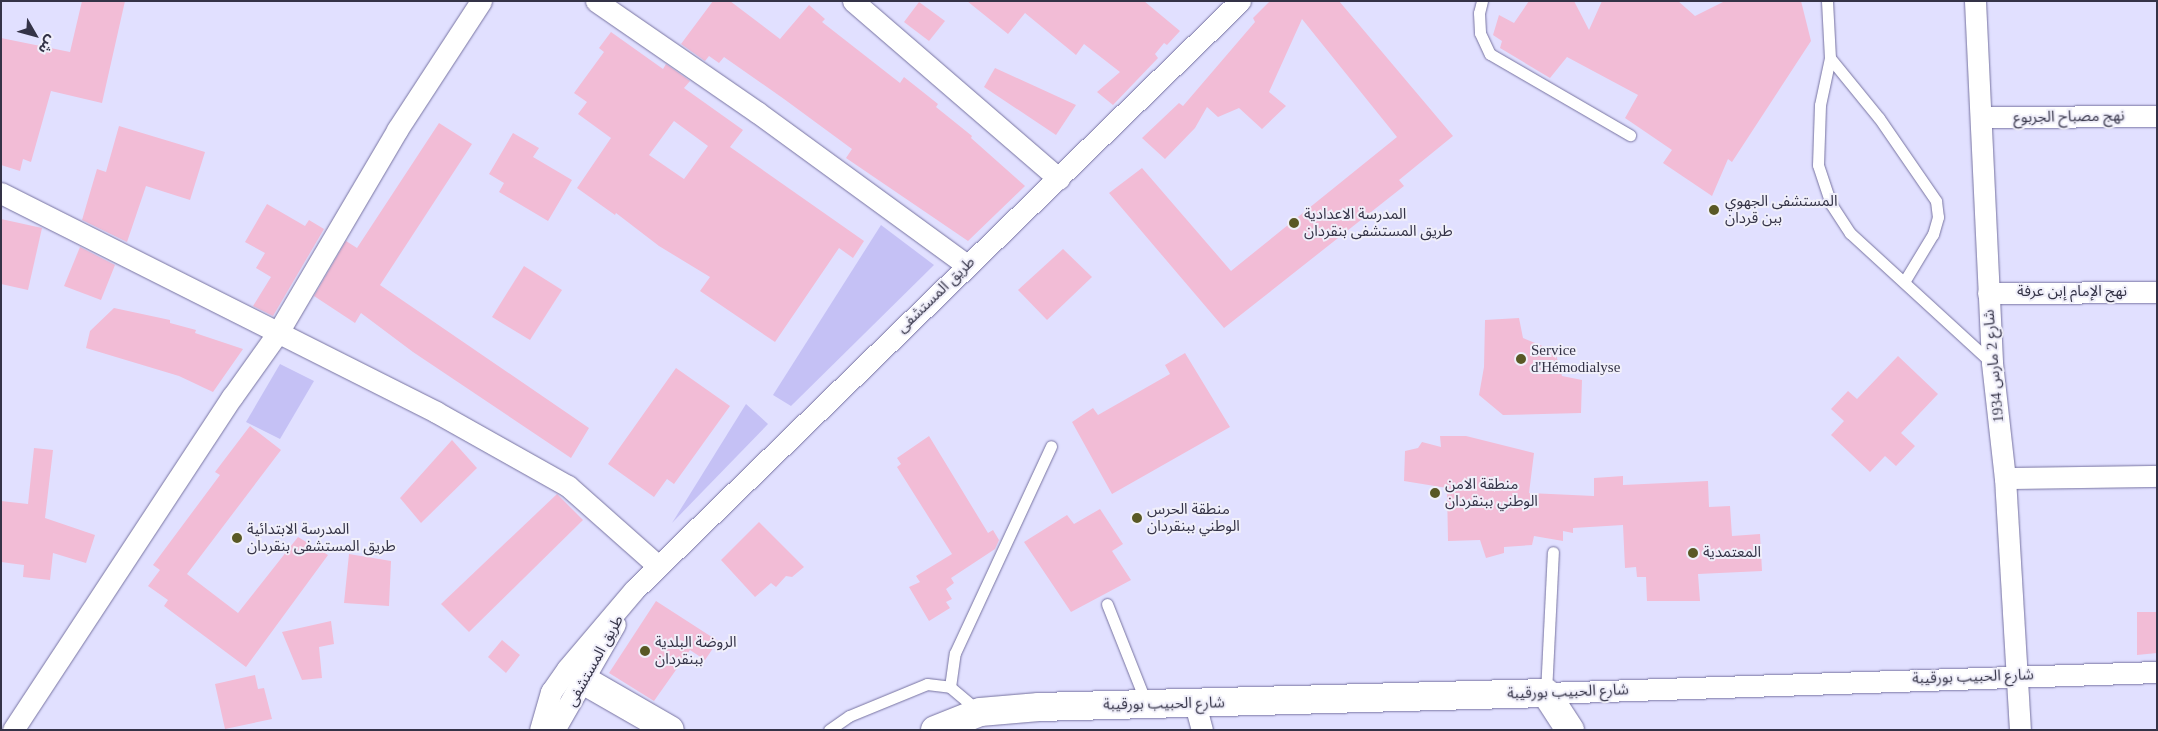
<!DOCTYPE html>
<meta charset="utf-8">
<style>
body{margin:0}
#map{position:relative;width:2158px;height:731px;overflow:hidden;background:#e1e0ff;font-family:"Times New Roman","Noto Sans Arabic",serif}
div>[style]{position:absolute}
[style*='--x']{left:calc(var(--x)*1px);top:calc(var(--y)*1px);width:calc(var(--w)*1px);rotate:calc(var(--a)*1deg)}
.green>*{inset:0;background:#c5c1f5}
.building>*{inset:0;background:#f2bcd6}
.roads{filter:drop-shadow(0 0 1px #7773a1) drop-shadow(0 0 1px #7773a1)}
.lane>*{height:11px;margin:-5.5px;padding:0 5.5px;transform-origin:5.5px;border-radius:5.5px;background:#fff}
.street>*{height:21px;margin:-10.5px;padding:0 10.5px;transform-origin:10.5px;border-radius:10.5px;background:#fff}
.secondary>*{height:28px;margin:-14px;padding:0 14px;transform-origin:14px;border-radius:14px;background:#fff}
.dots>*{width:14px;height:14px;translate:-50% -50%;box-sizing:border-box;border:2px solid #f0effa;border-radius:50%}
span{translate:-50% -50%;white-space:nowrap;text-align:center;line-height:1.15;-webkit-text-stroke:4px #f0effa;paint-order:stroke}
.street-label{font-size:15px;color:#343347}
.poi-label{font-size:15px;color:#343347}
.left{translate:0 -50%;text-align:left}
.frame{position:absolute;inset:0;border:2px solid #343347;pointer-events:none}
.north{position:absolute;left:10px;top:10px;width:50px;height:50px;-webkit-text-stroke:4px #f0effa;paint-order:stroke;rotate:128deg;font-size:14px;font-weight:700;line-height:20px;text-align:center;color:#343347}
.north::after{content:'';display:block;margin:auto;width:18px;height:22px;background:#343347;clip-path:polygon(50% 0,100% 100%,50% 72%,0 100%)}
</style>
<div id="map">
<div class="green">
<i style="clip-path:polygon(881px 225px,934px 265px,791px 406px,773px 395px)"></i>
<i style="clip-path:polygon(280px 364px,314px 381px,280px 439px,246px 422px)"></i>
<i style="clip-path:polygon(746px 404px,768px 424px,672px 523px)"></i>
</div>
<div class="building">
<i style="clip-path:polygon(82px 1px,125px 1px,102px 103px,51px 91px,31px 162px,23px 159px,20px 171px,1px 165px,1px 38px,70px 52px)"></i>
<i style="clip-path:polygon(713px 1px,730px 1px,780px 39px,809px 5px,825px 19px,822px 22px,900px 83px,904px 77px,938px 104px,936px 107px,972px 136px,971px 138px,1025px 186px,968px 241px,846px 158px,852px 149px,784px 99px,724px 57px,719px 63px,709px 56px,705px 61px,681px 44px)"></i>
<i style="clip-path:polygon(967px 1px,1144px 1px,1180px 31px,1167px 45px,1164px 43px,1155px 54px,1158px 58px,1113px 105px,1097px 92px,1120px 72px,1084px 44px,1076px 55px,1025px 13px,1008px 34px)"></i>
<i style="clip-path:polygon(1270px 1px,1339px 1px,1453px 136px,1399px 180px,1404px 186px,1224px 328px,1109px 193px,1142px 168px,1231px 271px,1397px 137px,1302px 19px,1269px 92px,1286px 106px,1262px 129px,1239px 108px,1218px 117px,1207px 107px,1195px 128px,1165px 159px,1142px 138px,1179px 103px,1183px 106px,1255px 22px,1253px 18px)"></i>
<i style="clip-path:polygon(1529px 1px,1574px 1px,1589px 30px,1602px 1px,1678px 1px,1695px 16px,1725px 1px,1801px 1px,1811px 41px,1732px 162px,1728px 159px,1712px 196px,1663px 163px,1672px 150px,1625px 118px,1638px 95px,1567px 57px,1550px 78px,1500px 48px,1502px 41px,1493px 35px,1499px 15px,1514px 23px)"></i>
<i style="clip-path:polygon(919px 2px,945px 21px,929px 41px,904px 22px)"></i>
<i style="clip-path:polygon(evenodd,611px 32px,663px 69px,666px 64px,690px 81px,684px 88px,743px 130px,730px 147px,864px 241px,853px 258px,839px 248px,775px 342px,700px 291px,710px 277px,659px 246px,616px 213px,615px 215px,577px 188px,611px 138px,578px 114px,587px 102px,574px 93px,604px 52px,599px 48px,611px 32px,674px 121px,708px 146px,684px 179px,649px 155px,674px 121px)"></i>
<i style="clip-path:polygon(995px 68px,1076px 105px,1056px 135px,984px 87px)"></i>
<i style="clip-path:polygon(439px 123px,472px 144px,380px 285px,589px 428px,571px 458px,413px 352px,361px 313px,355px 323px,314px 296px,346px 241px,357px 248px)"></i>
<i style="clip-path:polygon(119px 126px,205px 152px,190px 200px,146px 186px,127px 242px,82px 220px,97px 169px,106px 172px)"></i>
<i style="clip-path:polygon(513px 133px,539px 148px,533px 157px,572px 180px,548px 221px,499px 192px,504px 183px,489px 174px)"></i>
<i style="clip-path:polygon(267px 204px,305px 226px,309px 220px,324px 229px,273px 316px,253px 306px,271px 277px,256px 268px,265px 253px,245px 242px)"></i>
<i style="clip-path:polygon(1px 219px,42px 228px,28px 290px,1px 284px)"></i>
<i style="clip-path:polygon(80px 247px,115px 265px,101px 300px,64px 286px)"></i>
<i style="clip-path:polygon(1063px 249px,1092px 277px,1047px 320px,1018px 290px)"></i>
<i style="clip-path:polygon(524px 266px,562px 290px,530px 340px,492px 317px)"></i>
<i style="clip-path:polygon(114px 308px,170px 320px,170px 323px,196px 330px,195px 333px,243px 349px,213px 392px,179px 376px,86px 348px,90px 331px)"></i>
<i style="clip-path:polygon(1519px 318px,1523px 338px,1555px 351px,1562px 376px,1582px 380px,1581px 413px,1503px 415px,1479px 395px,1484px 367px,1485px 320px)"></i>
<i style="clip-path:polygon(1185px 353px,1230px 427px,1112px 494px,1072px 422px,1093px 408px,1098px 415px,1170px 374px,1165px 365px)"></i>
<i style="clip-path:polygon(1898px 356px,1938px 394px,1901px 433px,1915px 446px,1896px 466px,1885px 456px,1870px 472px,1831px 435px,1844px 421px,1831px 409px,1848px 391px,1857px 399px)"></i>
<i style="clip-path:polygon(676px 368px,730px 406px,674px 484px,667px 479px,654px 497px,608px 464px)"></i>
<i style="clip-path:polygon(250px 426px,281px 450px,187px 574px,238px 613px,298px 537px,328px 555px,246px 667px,164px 606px,168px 600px,148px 586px,160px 570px,153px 565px,220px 475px,215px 472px)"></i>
<i style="clip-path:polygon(929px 436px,988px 533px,993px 530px,999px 540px,995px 549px,951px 578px,954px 583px,946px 589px,952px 599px,946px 602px,950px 608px,929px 621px,909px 587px,920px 582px,916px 576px,952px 554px,897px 467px,901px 464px,897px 458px)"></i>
<i style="clip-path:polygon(1440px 436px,1466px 436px,1534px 453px,1529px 493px,1594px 496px,1594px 478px,1623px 476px,1623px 485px,1708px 481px,1709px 507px,1730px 506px,1732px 536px,1760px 534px,1762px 571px,1698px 574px,1700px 601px,1647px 601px,1646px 577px,1637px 577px,1636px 567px,1625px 568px,1623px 525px,1573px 528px,1573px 533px,1563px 531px,1563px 541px,1534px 536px,1532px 545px,1504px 547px,1504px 553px,1486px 558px,1480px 540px,1448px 541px,1447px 488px,1404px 481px,1405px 451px,1418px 448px,1422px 442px,1441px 447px)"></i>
<i style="clip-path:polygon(452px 440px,477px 468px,421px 523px,400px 498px)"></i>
<i style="clip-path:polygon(34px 448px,53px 450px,45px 518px,95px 535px,86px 563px,53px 553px,50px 580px,23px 577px,24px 565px,1px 562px,1px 501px,28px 504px)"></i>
<i style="clip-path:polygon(557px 494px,583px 520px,469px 632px,441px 604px)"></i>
<i style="clip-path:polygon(1100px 509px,1123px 544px,1112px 551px,1131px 580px,1071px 612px,1024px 542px,1067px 515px,1074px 524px)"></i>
<i style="clip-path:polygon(759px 522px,804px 567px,792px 577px,786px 576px,776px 587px,771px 583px,755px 597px,721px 560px)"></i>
<i style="clip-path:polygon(349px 554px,391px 561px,389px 606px,344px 603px)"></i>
<i style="clip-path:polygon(656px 601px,718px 641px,705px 660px,690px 650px,654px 701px,609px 673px)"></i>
<i style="clip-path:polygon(2137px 612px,2157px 612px,2157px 653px,2137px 655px)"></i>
<i style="clip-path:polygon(331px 621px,334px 644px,319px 647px,322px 678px,302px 680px,282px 632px)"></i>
<i style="clip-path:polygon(502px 640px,520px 655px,506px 673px,488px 657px)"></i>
<i style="clip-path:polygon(255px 675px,258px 689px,264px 688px,272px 719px,225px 729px,215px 684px)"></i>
</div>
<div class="roads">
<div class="lane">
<i style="--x:1482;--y:1;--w:12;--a:104"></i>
<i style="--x:1479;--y:13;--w:20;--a:87"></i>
<i style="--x:1480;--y:33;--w:23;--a:65"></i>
<i style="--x:1490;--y:54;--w:162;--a:30.1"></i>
<i style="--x:1827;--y:1;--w:57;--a:87"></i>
<i style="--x:1830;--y:58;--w:48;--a:102"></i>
<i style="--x:1820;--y:105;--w:60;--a:91.9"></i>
<i style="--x:1818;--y:165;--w:41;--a:71.6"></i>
<i style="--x:1831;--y:204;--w:35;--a:57"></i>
<i style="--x:1850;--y:233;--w:193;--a:42.5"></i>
<i style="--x:1830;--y:58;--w:77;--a:50.8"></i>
<i style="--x:1879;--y:118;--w:101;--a:55.5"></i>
<i style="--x:1936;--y:201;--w:16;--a:83"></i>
<i style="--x:1938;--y:217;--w:18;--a:106"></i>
<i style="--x:1933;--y:234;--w:56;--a:121.1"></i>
<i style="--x:1107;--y:604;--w:109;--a:68.4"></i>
<i style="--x:950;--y:687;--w:34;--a:-82"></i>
<i style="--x:955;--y:653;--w:228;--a:-65.1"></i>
<i style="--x:1546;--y:693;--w:141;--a:-87.2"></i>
<i style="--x:829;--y:730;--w:24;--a:-35"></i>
<i style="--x:849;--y:716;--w:84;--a:-22.3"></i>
<i style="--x:927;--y:684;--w:23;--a:7"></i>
<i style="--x:950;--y:687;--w:38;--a:40"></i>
</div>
<div class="street">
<i style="--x:596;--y:1;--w:196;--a:34.6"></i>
<i style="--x:757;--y:112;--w:260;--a:36.1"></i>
<i style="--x:853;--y:1;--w:272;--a:40.8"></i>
<i style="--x:1975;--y:1;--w:362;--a:87.3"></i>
<i style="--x:1992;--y:363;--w:116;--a:83.6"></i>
<i style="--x:2005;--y:478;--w:252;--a:86.6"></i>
<i style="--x:1981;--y:117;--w:176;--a:-0.3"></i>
<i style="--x:1;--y:193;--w:487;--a:26.7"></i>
<i style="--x:436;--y:412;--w:151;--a:29.3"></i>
<i style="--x:568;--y:486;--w:120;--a:41.6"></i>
<i style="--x:1988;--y:293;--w:169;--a:-0.3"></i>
<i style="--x:2005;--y:478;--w:152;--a:-0.8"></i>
<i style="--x:1546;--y:693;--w:611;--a:-1.97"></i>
<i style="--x:1195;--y:704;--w:27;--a:75"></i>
<i style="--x:13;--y:730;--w:399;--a:-56.7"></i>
<i style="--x:232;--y:397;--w:77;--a:-54.5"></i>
<i style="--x:277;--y:334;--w:237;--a:-59.5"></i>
<i style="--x:397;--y:130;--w:154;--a:-56.9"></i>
<i style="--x:540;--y:730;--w:40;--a:-74"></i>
<i style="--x:551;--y:692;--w:28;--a:-55"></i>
<i style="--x:567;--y:669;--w:104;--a:-49.7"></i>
<i style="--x:634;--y:590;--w:845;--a:-44.18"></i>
<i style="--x:554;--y:730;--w:122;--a:-60.1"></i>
</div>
<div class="secondary">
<i style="--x:583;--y:680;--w:100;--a:29.9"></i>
<i style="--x:935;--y:730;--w:48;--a:-21.8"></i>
<i style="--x:980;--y:712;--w:59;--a:-4.8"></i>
<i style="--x:1039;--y:707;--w:507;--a:-1.58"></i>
<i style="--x:1546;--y:693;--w:44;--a:57"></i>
</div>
</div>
<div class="dots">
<i style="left:1714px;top:210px;background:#595825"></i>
<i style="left:1294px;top:223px;background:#595825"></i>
<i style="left:1521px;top:359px;background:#595825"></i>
<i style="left:1435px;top:493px;background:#595825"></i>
<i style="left:1137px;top:518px;background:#595825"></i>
<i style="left:237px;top:538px;background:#595825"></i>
<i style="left:1693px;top:553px;background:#595825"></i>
<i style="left:645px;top:651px;background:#595825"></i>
</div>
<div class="street-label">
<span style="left:2069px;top:117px;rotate:-1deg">نهج مصباح الجربوع</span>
<span style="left:2072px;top:292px">نهج الإمام إبن عرفة</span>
<span style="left:936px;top:295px;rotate:-44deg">طريق المستشفى</span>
<span style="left:1994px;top:366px;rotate:-95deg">شارع 2 مارس 1934</span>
<span style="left:595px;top:661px;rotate:-61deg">طريق المستشفى</span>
<span style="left:1973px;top:677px;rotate:-2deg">شارع الحبيب بورقيبة</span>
<span style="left:1568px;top:692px;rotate:-2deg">شارع الحبيب بورقيبة</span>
<span style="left:1164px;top:704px;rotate:-1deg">شارع الحبيب بورقيبة</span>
</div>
<div class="poi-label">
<span class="left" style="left:1725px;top:210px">المستشفى الجهوي<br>ببن قردان</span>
<span class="left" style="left:1304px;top:223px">المدرسة الاعدادية<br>طريق المستشفى بنقردان</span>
<span class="left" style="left:1531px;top:359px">Service<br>d'Hémodialyse</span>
<span class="left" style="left:1445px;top:493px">منطقة الامن<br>الوطني ببنقردان</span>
<span class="left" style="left:1147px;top:518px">منطقة الحرس<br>الوطني ببنقردان</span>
<span class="left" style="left:247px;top:538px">المدرسة الابتدائية<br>طريق المستشفى بنقردان</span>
<span class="left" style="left:1703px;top:553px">المعتمدية</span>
<span class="left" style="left:655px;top:651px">الروضة البلدية<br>ببنقردان</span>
</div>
<div class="frame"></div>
<div class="north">ش</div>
</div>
